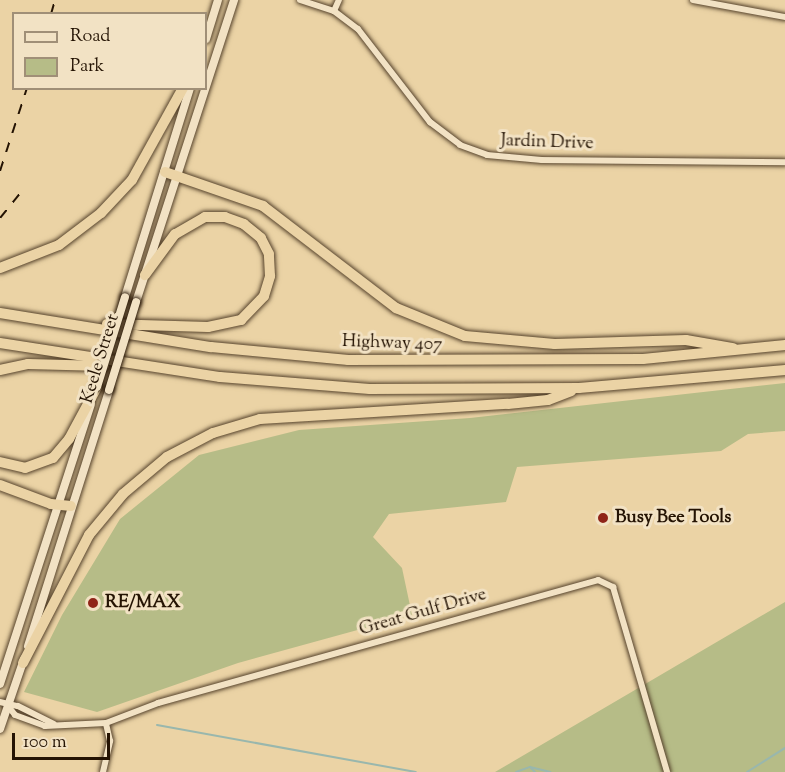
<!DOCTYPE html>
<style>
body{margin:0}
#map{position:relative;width:785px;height:772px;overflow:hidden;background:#ebd3a5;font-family:"Sorts Mill Goudy",serif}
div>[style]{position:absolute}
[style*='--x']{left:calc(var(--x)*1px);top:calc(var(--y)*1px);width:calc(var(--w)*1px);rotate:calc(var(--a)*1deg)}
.green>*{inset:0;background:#b6bc87}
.stream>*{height:2px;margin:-1px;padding:0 1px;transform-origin:1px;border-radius:1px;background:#99b7ad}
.roads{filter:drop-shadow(0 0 2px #56432c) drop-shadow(0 0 2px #56432c)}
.minor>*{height:6px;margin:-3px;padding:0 3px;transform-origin:3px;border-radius:3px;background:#f2e2c4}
.secondary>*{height:8px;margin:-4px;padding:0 4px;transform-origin:4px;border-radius:4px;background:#f2e2c4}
.motorway>*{height:10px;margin:-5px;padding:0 5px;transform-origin:5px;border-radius:5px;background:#ebd3a5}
.rail>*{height:2px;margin-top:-1px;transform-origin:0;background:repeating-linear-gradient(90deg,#241303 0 10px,transparent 0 20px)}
.bridges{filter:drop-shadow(0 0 2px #241303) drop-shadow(0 0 2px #241303)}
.secondary-bridge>*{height:8px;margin:-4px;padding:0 4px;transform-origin:4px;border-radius:4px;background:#f2e2c4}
.dots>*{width:16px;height:16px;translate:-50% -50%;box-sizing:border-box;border:3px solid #f2e2c4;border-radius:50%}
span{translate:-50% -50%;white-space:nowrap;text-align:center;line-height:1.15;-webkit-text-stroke:6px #f2e2c4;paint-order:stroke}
.street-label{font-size:18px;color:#241303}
.poi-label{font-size:18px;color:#241303;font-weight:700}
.left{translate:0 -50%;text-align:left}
.legend{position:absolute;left:12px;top:12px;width:195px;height:78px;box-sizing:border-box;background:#f2e2c4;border:2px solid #a08f77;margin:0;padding:8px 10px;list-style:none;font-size:18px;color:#241303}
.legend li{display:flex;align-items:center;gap:12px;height:30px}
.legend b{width:30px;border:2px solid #a08f77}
.scale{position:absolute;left:12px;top:733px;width:98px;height:27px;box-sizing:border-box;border:3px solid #241303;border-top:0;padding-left:8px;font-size:18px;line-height:21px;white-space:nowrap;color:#241303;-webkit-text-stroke:4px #f2e2c4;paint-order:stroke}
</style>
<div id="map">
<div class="green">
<i style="clip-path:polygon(785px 383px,785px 431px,748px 434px,721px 451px,517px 467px,506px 502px,389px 514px,373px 537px,402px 568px,412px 615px,238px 663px,97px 712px,24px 692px,62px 615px,120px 519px,199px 455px,299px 430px,470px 418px)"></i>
<i style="clip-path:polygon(785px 602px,785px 772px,495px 772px,652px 680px)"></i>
</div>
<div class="stream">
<i style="--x:157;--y:725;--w:263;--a:10.3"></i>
<i style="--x:530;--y:767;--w:7;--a:45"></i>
<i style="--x:516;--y:772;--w:15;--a:-20"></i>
<i style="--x:530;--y:767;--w:21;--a:14"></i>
<i style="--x:747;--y:772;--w:45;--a:-32.3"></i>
</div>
<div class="roads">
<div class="minor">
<i style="--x:300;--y:0;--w:36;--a:18"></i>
<i style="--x:334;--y:11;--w:30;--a:37"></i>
<i style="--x:358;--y:29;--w:118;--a:52.3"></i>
<i style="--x:430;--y:122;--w:38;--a:37"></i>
<i style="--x:460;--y:145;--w:29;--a:20"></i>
<i style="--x:487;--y:155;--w:55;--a:5.2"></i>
<i style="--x:542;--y:160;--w:243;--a:0.5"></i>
<i style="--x:693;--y:0;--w:94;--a:10.5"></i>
<i style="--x:334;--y:11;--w:12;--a:-66"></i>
<i style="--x:0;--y:702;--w:18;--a:13"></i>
<i style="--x:18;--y:706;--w:40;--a:26.6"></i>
<i style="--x:8;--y:706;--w:11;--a:52"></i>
<i style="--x:15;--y:715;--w:32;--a:20"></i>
<i style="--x:45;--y:726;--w:61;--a:-2.8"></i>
<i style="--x:106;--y:723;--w:56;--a:-21"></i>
<i style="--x:158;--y:703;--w:457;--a:-15.6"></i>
<i style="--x:598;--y:580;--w:17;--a:25"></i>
<i style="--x:613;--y:587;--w:193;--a:73.7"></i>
<i style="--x:103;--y:772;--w:32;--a:-77"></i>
<i style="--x:110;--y:741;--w:18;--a:-103"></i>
</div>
<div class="secondary">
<i style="--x:206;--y:39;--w:41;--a:-72.9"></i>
<i style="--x:125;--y:297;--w:219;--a:-72.7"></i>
<i style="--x:136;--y:302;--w:318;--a:-72"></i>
<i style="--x:28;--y:646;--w:269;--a:-72.4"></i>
<i style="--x:0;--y:684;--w:294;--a:-72"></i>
<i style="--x:0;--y:729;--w:74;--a:-71.1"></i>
</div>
<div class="motorway">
<i style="--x:165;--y:172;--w:104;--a:19.1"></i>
<i style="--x:263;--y:206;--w:168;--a:37.5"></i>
<i style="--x:396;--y:308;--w:74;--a:22.1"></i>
<i style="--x:465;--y:336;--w:90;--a:5.1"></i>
<i style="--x:555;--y:344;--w:131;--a:-1.7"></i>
<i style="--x:686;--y:340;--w:48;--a:9.7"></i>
<i style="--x:0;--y:268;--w:63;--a:-21.3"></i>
<i style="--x:59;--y:245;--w:53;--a:-37.3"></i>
<i style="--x:101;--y:213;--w:45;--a:-46.8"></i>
<i style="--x:132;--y:180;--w:105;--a:-61"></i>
<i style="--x:0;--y:313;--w:214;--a:9.2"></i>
<i style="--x:211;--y:347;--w:138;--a:5.4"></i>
<i style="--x:348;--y:360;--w:295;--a:-0.2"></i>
<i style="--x:643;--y:359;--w:143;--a:-5.6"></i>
<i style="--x:107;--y:324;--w:101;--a:1.7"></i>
<i style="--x:208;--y:327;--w:34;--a:-12"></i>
<i style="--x:241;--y:320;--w:33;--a:-46"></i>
<i style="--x:264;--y:296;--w:21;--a:-73"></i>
<i style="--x:270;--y:276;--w:22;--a:-93"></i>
<i style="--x:269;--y:254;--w:18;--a:-117"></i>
<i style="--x:261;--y:238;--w:22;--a:-141"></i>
<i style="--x:244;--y:224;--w:20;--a:-160"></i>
<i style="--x:225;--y:217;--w:20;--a:180"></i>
<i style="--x:205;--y:217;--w:34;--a:150"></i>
<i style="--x:175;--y:234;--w:51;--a:126.2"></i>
<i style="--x:0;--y:343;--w:223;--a:8.8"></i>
<i style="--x:220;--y:377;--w:150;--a:4.6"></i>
<i style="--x:370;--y:389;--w:209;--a:-0.3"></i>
<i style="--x:579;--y:388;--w:207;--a:-5"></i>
<i style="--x:0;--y:370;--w:29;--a:-12"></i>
<i style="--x:28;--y:364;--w:76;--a:1.5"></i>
<i style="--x:0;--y:462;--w:26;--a:13"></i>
<i style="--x:25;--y:468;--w:30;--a:-20"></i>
<i style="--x:53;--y:458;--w:25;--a:-50"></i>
<i style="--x:69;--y:439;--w:59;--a:-61.7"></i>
<i style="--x:0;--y:485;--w:54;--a:20.4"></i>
<i style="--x:51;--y:504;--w:20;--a:6"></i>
<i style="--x:23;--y:663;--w:144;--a:-62.7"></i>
<i style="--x:89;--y:535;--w:53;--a:-50.3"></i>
<i style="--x:123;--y:494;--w:57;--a:-40.1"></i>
<i style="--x:167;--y:457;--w:52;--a:-27.6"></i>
<i style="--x:213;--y:433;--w:49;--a:-16.6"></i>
<i style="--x:260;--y:419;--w:248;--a:-3.5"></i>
<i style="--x:508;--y:404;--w:40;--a:-5.7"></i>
<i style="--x:548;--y:400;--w:25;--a:-21"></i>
</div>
</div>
<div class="rail">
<i style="--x:51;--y:14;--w:15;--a:-74"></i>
<i style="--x:0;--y:171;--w:87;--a:-72"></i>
<i style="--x:0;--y:218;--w:35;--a:-51"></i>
</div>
<div class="bridges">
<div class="secondary-bridge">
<i style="--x:97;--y:387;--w:94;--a:-72.7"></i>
<i style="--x:109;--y:390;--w:92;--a:-72.9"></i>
</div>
</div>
<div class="dots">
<i style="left:603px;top:518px;background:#8f2418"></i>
<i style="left:93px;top:603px;background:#8f2418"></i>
</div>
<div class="street-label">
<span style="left:547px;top:143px;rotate:2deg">Jardin Drive</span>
<span style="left:392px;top:344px;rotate:2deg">Highway 407</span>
<span style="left:101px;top:359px;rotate:-73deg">Keele Street</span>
<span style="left:423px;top:613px;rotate:-16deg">Great Gulf Drive</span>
</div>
<div class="poi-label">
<span class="left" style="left:615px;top:518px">Busy Bee Tools</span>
<span class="left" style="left:105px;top:603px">RE/MAX</span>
</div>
<ul class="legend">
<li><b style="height:8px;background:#f2e2c4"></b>Road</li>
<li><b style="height:16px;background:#b6bc87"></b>Park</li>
</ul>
<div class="scale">100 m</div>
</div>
